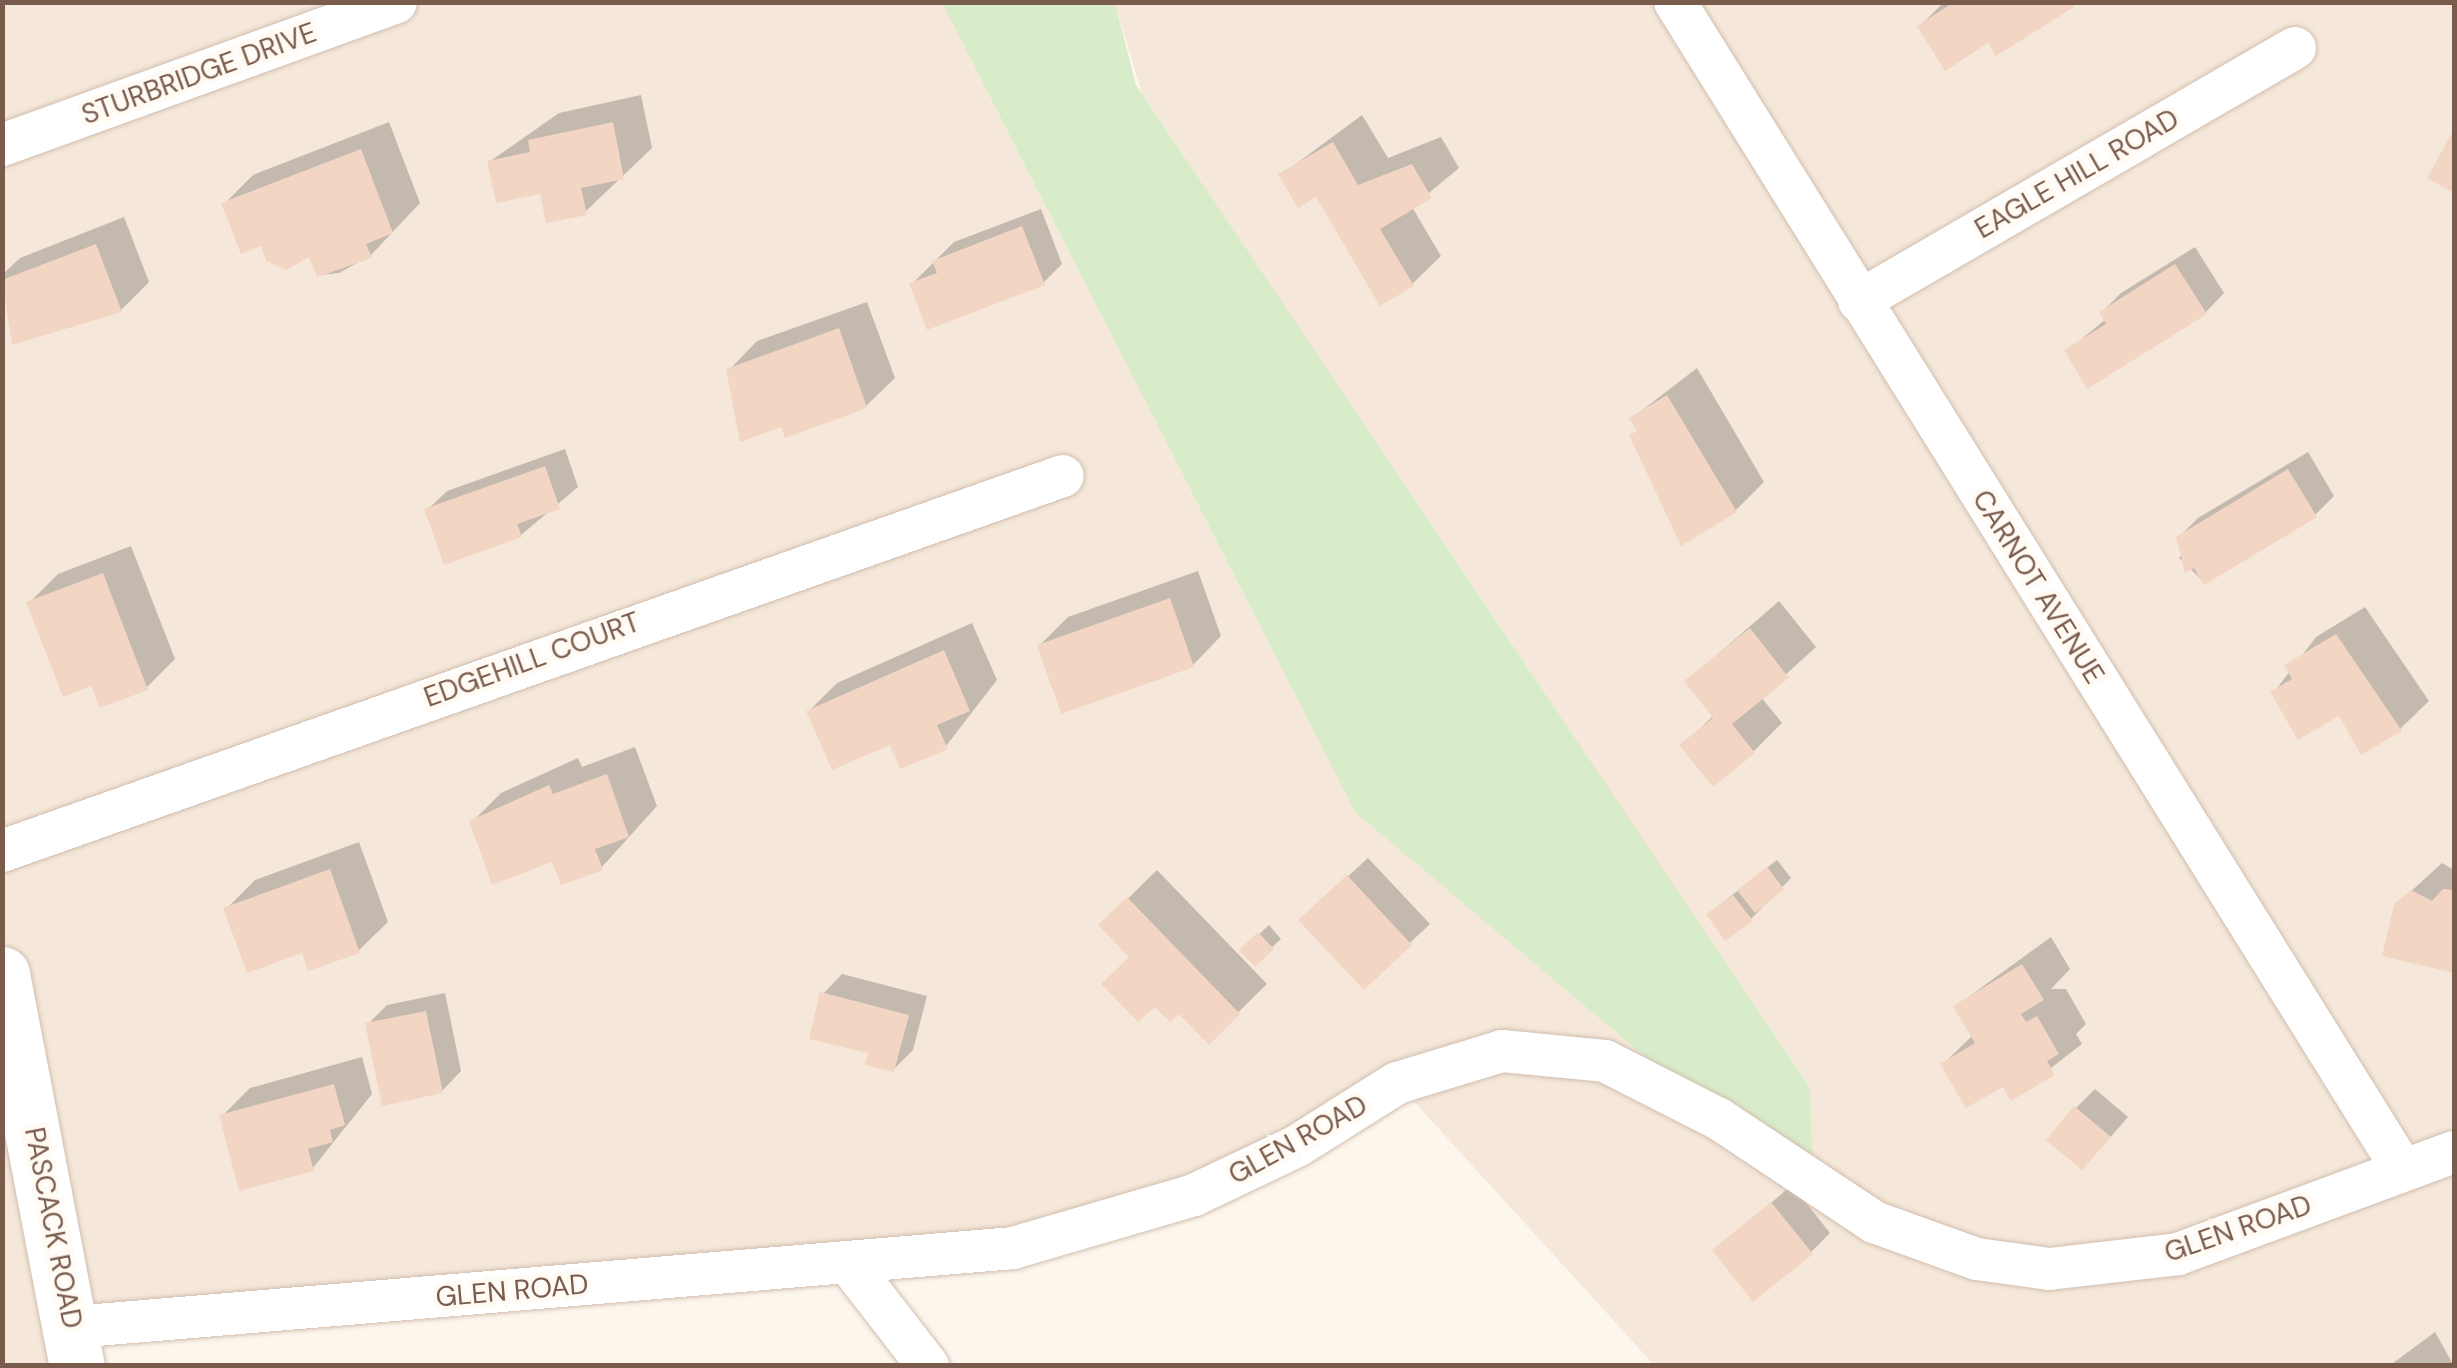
<!DOCTYPE html>
<style>
body{margin:0}
#map{position:relative;width:2457px;height:1368px;overflow:hidden;background:#fdf6ec;font-family:"DM Sans",sans-serif}
div>[style]{position:absolute}
[style*='--x']{left:calc(var(--x)*1px);top:calc(var(--y)*1px);width:calc(var(--w)*1px);rotate:calc(var(--a)*1deg)}
.residential>*{inset:0;background:#f5e8da}
.green>*{inset:0;background:#d8ecc9}
.shadow>*{inset:0;background:#0003}
.building>*{inset:0;background:#f3d5c3}
.roads{filter:drop-shadow(0 0 2px #d1beb0) drop-shadow(0 0 2px #d1beb0)}
.street>*{height:42px;margin:-21px;padding:0 21px;transform-origin:21px;border-radius:21px;background:#fff}
.secondary>*{height:55px;margin:-27.5px;padding:0 27.5px;transform-origin:27.5px;border-radius:27.5px;background:#fff}
span{translate:-50% -50%;white-space:nowrap;text-align:center;line-height:1.15;-webkit-text-stroke:9px #fffaf3;paint-order:stroke}
.street-label{font-size:28px;color:#7a5c4d}
.frame{position:absolute;inset:0;border:5px solid #7a5c4d;pointer-events:none}
</style>
<div id="map">
<div class="residential">
<i style="clip-path:polygon(3px 3px,942px 3px,1355px 812px,1115px 3px,2454px 3px,2454px 1365px,1654px 1365px,1397px 1083px,1092px 1230px,74px 1327px,77px 1365px,3px 1366px)"></i>
</div>
<div class="green">
<i style="clip-path:polygon(942px 3px,1115px 3px,1136px 85px,1810px 1088px,1813px 1181px,1719px 1119px,1355px 812px)"></i>
</div>
<div class="shadow">
<i style="clip-path:polygon(1944px 2px,2075px 2px,1989px 40px,1920px 26px)"></i>
<i style="clip-path:polygon(641px 95px,652px 148px,585px 212px,489px 162px,559px 113px)"></i>
<i style="clip-path:polygon(1362px 115px,1388px 158px,1441px 137px,1459px 168px,1412px 207px,1441px 256px,1412px 284px,1317px 194px,1281px 175px)"></i>
<i style="clip-path:polygon(389px 122px,420px 203px,370px 256px,339px 273px,318px 275px,310px 254px,262px 243px,224px 204px,253px 175px)"></i>
<i style="clip-path:polygon(1041px 209px,1062px 264px,1043px 283px,912px 284px,954px 242px)"></i>
<i style="clip-path:polygon(124px 217px,149px 282px,121px 310px,13px 342px,2px 275px,20px 258px)"></i>
<i style="clip-path:polygon(2195px 247px,2224px 293px,2205px 313px,2067px 351px,2106px 319px,2102px 312px,2121px 293px)"></i>
<i style="clip-path:polygon(867px 302px,895px 378px,866px 406px,783px 424px,729px 370px,757px 341px)"></i>
<i style="clip-path:polygon(1697px 368px,1764px 482px,1736px 510px,1632px 418px)"></i>
<i style="clip-path:polygon(565px 449px,578px 487px,521px 535px,427px 510px,447px 491px)"></i>
<i style="clip-path:polygon(2308px 452px,2334px 496px,2315px 515px,2204px 582px,2179px 558px,2186px 551px,2179px 537px,2198px 518px)"></i>
<i style="clip-path:polygon(131px 546px,175px 659px,146px 688px,92px 683px,29px 603px,58px 574px)"></i>
<i style="clip-path:polygon(1198px 571px,1221px 636px,1193px 665px,1040px 645px,1068px 617px)"></i>
<i style="clip-path:polygon(1779px 601px,1816px 647px,1761px 697px,1782px 723px,1754px 751px,1682px 746px,1714px 715px,1687px 681px)"></i>
<i style="clip-path:polygon(2365px 607px,2429px 701px,2400px 729px,2274px 692px,2316px 637px)"></i>
<i style="clip-path:polygon(972px 623px,997px 680px,946px 746px,891px 741px,809px 711px,837px 683px)"></i>
<i style="clip-path:polygon(635px 747px,657px 806px,601px 868px,472px 822px,501px 793px,578px 758px,582px 767px)"></i>
<i style="clip-path:polygon(359px 842px,388px 922px,359px 950px,303px 950px,226px 909px,255px 880px)"></i>
<i style="clip-path:polygon(1368px 858px,1430px 924px,1364px 986px,1321px 901px)"></i>
<i style="clip-path:polygon(1777px 860px,1791px 878px,1751px 919px,1718px 906px)"></i>
<i style="clip-path:polygon(2442px 863px,2454px 870px,2454px 970px,2384px 954px,2396px 905px)"></i>
<i style="clip-path:polygon(1157px 870px,1267px 984px,1209px 1041px,1179px 1011px,1155px 1003px,1132px 956px,1101px 925px)"></i>
<i style="clip-path:polygon(1269px 925px,1281px 939px,1255px 963px,1243px 950px)"></i>
<i style="clip-path:polygon(2051px 937px,2070px 969px,2051px 989px,2066px 989px,2086px 1024px,2076px 1034px,2082px 1044px,2012px 1098px,2004px 1083px,1943px 1064px,1973px 1035px,1956px 1006px)"></i>
<i style="clip-path:polygon(842px 974px,927px 996px,913px 1050px,894px 1069px,823px 994px)"></i>
<i style="clip-path:polygon(445px 993px,461px 1071px,442px 1091px,368px 1024px,387px 1005px)"></i>
<i style="clip-path:polygon(362px 1057px,372px 1094px,312px 1169px,222px 1116px,250px 1088px)"></i>
<i style="clip-path:polygon(2095px 1089px,2128px 1117px,2101px 1148px,2076px 1108px)"></i>
<i style="clip-path:polygon(1792px 1185px,1830px 1233px,1811px 1252px,1715px 1251px)"></i>
<i style="clip-path:polygon(2435px 1332px,2454px 1366px,2389px 1366px)"></i>
</div>
<div class="building">
<i style="clip-path:polygon(1954px 2px,2072px 2px,2074px 7px,1996px 56px,1988px 43px,1945px 71px,1917px 26px)"></i>
<i style="clip-path:polygon(613px 122px,624px 179px,581px 188px,587px 215px,546px 223px,540px 194px,496px 203px,487px 161px,530px 152px,528px 140px)"></i>
<i style="clip-path:polygon(2454px 129px,2454px 193px,2427px 178px)"></i>
<i style="clip-path:polygon(1333px 142px,1358px 185px,1412px 164px,1432px 198px,1380px 229px,1414px 286px,1380px 306px,1316px 197px,1298px 208px,1278px 174px)"></i>
<i style="clip-path:polygon(361px 149px,393px 233px,366px 244px,372px 258px,317px 277px,309px 257px,286px 270px,266px 261px,261px 246px,241px 254px,221px 203px)"></i>
<i style="clip-path:polygon(1022px 226px,1045px 285px,927px 330px,909px 283px,937px 273px,932px 261px)"></i>
<i style="clip-path:polygon(96px 244px,122px 312px,12px 345px,2px 280px)"></i>
<i style="clip-path:polygon(2175px 264px,2207px 314px,2087px 389px,2064px 350px,2106px 324px,2099px 312px)"></i>
<i style="clip-path:polygon(839px 328px,867px 408px,785px 438px,781px 427px,740px 442px,726px 369px)"></i>
<i style="clip-path:polygon(1667px 395px,1737px 512px,1681px 546px,1629px 435px,1637px 431px,1629px 418px)"></i>
<i style="clip-path:polygon(545px 466px,560px 509px,517px 524px,522px 537px,444px 565px,424px 509px)"></i>
<i style="clip-path:polygon(2288px 469px,2317px 517px,2204px 585px,2194px 568px,2185px 573px,2176px 537px)"></i>
<i style="clip-path:polygon(103px 573px,148px 690px,100px 708px,91px 686px,63px 697px,26px 602px)"></i>
<i style="clip-path:polygon(1170px 598px,1194px 667px,1061px 714px,1037px 645px)"></i>
<i style="clip-path:polygon(1750px 628px,1789px 678px,1732px 724px,1755px 753px,1713px 787px,1679px 745px,1713px 718px,1684px 681px)"></i>
<i style="clip-path:polygon(2336px 634px,2402px 731px,2361px 755px,2339px 716px,2298px 740px,2270px 692px,2292px 679px,2284px 665px)"></i>
<i style="clip-path:polygon(944px 650px,970px 711px,937px 725px,948px 749px,900px 769px,890px 745px,832px 770px,806px 711px)"></i>
<i style="clip-path:polygon(607px 774px,629px 837px,595px 849px,603px 870px,561px 885px,552px 862px,492px 885px,469px 821px,549px 785px,553px 794px)"></i>
<i style="clip-path:polygon(1767px 867px,1784px 889px,1755px 913px,1737px 890px)"></i>
<i style="clip-path:polygon(330px 869px,360px 953px,308px 971px,302px 953px,247px 973px,223px 908px)"></i>
<i style="clip-path:polygon(1347px 875px,1412px 945px,1364px 990px,1298px 920px)"></i>
<i style="clip-path:polygon(2443px 889px,2454px 890px,2454px 973px,2382px 956px,2394px 904px,2411px 890px,2432px 901px)"></i>
<i style="clip-path:polygon(1733px 895px,1753px 921px,1725px 941px,1706px 914px)"></i>
<i style="clip-path:polygon(1127px 897px,1240px 1014px,1209px 1045px,1179px 1014px,1170px 1022px,1155px 1007px,1138px 1022px,1101px 984px,1129px 957px,1098px 925px)"></i>
<i style="clip-path:polygon(1258px 932px,1274px 949px,1255px 967px,1239px 950px)"></i>
<i style="clip-path:polygon(2022px 964px,2044px 1000px,2021px 1014px,2026px 1022px,2037px 1016px,2059px 1054px,2047px 1061px,2055px 1075px,2011px 1101px,2003px 1087px,1966px 1108px,1940px 1064px,1975px 1043px,1953px 1006px)"></i>
<i style="clip-path:polygon(820px 992px,909px 1015px,894px 1072px,865px 1065px,868px 1053px,809px 1039px)"></i>
<i style="clip-path:polygon(426px 1011px,443px 1093px,382px 1106px,365px 1023px)"></i>
<i style="clip-path:polygon(334px 1084px,345px 1125px,330px 1130px,333px 1142px,308px 1149px,314px 1171px,239px 1191px,219px 1115px)"></i>
<i style="clip-path:polygon(2074px 1106px,2111px 1137px,2082px 1170px,2046px 1140px)"></i>
<i style="clip-path:polygon(1771px 1202px,1813px 1254px,1753px 1302px,1712px 1250px)"></i>
</div>
<div class="roads">
<div class="street">
<i style="--x:1675;--y:2;--w:1376;--a:58.07"></i>
<i style="--x:2;--y:145;--w:419;--a:-19.9"></i>
<i style="--x:1859;--y:301;--w:504;--a:-30.13"></i>
<i style="--x:2;--y:851;--w:1125;--a:-19.47"></i>
<i style="--x:849;--y:1264;--w:129;--a:52.2"></i>
<i style="--x:73;--y:1327;--w:943;--a:-4.8"></i>
<i style="--x:1013;--y:1248;--w:189;--a:-16.3"></i>
<i style="--x:1194;--y:1195;--w:114;--a:-25.4"></i>
<i style="--x:1297;--y:1146;--w:118;--a:-32.2"></i>
<i style="--x:1397;--y:1083;--w:110;--a:-16.9"></i>
<i style="--x:1502;--y:1051;--w:103;--a:5.5"></i>
<i style="--x:1605;--y:1061;--w:128;--a:27"></i>
<i style="--x:1719;--y:1119;--w:186;--a:33.6"></i>
<i style="--x:1874;--y:1222;--w:109;--a:19.8"></i>
<i style="--x:1977;--y:1259;--w:73;--a:7.9"></i>
<i style="--x:2049;--y:1269;--w:130;--a:-6.6"></i>
<i style="--x:2178;--y:1254;--w:294;--a:-20.3"></i>
</div>
<div class="secondary">
<i style="--x:2;--y:974;--w:399;--a:79.2"></i>
</div>
</div>
<div class="street-label">
<span style="left:199px;top:74px;rotate:-20deg">STURBRIDGE DRIVE</span>
<span style="left:2077px;top:174px;rotate:-30deg">EAGLE HILL ROAD</span>
<span style="left:2038px;top:587px;rotate:58deg">CARNOT AVENUE</span>
<span style="left:532px;top:660px;rotate:-20deg">EDGEHILL COURT</span>
<span style="left:1298px;top:1140px;rotate:-29deg">GLEN ROAD</span>
<span style="left:53px;top:1228px;rotate:79deg">PASCACK ROAD</span>
<span style="left:2238px;top:1229px;rotate:-19deg">GLEN ROAD</span>
<span style="left:512px;top:1291px;rotate:-5deg">GLEN ROAD</span>
</div>
<div class="frame"></div>
</div>
